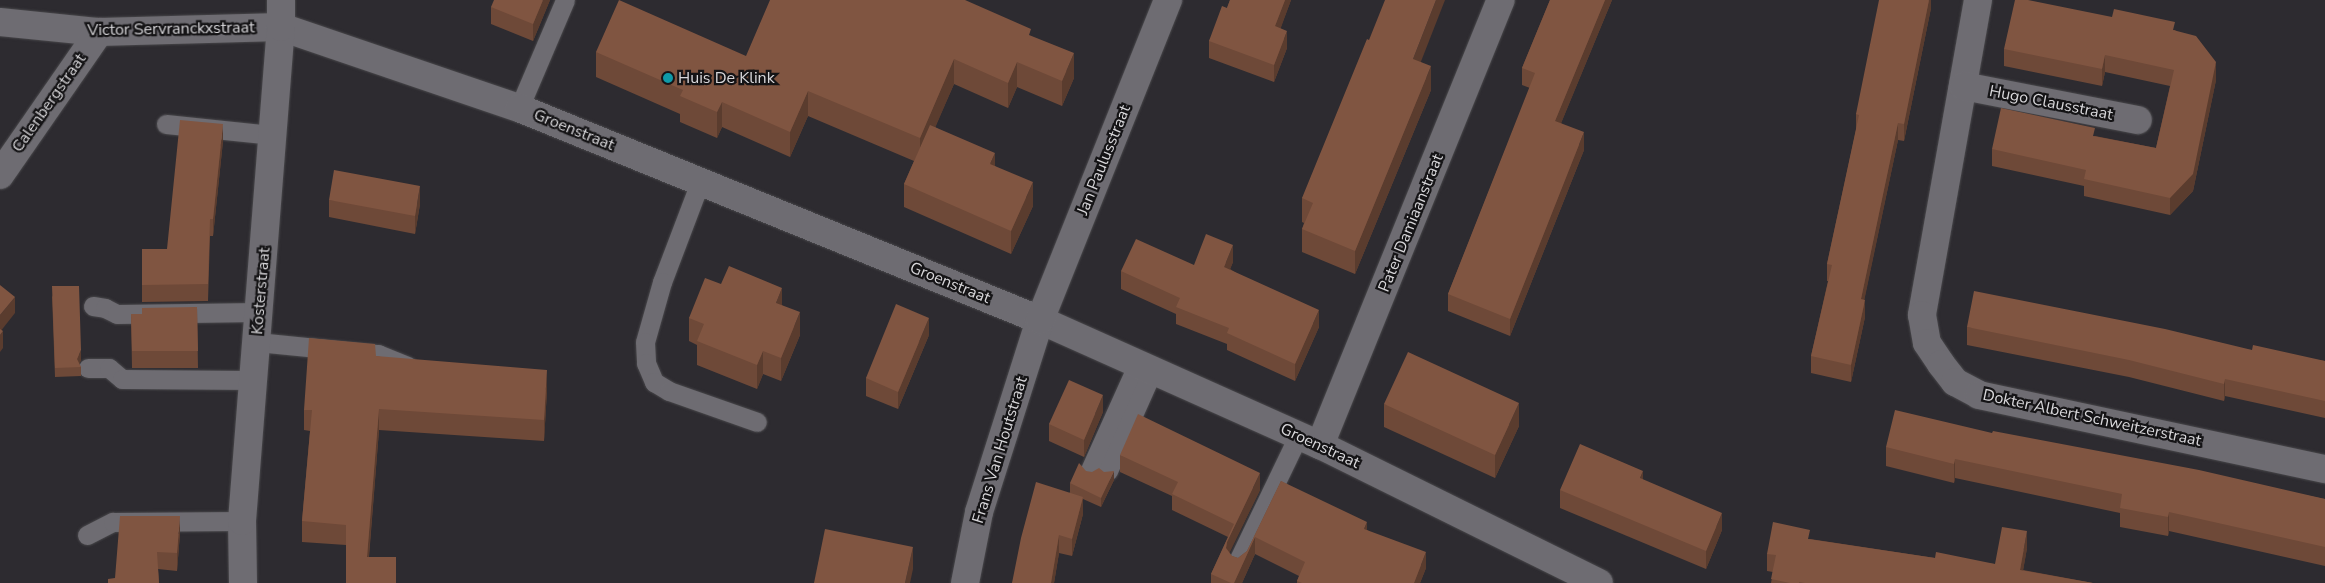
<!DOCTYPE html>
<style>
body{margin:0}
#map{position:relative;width:2325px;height:583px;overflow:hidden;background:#2d2b30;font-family:"Nunito Sans",sans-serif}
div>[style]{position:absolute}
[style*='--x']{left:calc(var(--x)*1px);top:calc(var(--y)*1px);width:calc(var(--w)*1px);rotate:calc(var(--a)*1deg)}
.roads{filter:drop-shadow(0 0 1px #48474a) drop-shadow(0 0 1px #48474a)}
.service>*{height:19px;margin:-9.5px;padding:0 9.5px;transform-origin:9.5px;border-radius:9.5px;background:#6e6c72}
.minor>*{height:28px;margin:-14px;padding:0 14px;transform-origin:14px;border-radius:14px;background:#6e6c72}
.wall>*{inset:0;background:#6e4938}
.shaded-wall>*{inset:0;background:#5a3c2e}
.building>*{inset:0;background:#805541}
.dots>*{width:14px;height:14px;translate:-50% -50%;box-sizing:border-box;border:2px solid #151416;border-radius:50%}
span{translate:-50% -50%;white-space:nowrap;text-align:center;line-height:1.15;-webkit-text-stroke:4.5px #151416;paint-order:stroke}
.street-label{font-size:16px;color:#d8d7da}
.poi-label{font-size:16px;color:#d8d7da}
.left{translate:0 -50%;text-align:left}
</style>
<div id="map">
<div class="roads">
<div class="service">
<i style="--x:519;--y:108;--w:117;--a:-66.9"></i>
<i style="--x:166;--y:124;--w:108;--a:5.9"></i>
<i style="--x:700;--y:182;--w:107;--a:110.8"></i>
<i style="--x:662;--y:282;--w:62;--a:105.8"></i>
<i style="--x:645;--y:342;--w:21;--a:87"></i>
<i style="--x:646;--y:363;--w:21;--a:67"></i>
<i style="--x:654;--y:382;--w:17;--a:31"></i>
<i style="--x:669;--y:391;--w:93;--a:19.4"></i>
<i style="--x:93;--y:306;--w:12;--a:9"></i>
<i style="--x:105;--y:308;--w:13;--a:27"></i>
<i style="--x:117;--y:314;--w:142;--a:-0.8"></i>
<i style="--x:257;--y:342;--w:122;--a:5.7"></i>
<i style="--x:378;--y:354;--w:32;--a:22"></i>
<i style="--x:88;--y:368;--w:21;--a:0"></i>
<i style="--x:109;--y:368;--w:17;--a:40"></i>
<i style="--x:122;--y:379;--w:132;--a:0.4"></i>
<i style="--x:1090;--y:470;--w:117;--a:-65.8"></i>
<i style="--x:1108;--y:471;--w:111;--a:-66"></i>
<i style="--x:87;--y:535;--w:29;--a:-27"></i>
<i style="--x:113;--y:522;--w:129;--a:-0.4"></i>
<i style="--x:1237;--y:563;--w:141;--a:-64.3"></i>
</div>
<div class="minor">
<i style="--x:1978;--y:0;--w:320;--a:100.1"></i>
<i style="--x:1922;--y:315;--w:28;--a:80"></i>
<i style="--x:1927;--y:343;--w:25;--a:56"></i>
<i style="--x:1941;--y:364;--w:23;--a:52"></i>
<i style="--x:1955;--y:382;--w:27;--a:28"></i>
<i style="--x:1979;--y:395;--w:354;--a:12.1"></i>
<i style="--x:0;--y:22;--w:100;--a:5.8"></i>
<i style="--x:99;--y:32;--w:182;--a:-1.6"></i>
<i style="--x:281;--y:27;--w:251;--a:18.8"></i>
<i style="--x:519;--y:108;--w:562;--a:22.14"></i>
<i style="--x:1040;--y:320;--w:307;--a:24.1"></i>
<i style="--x:1320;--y:445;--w:311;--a:26.3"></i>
<i style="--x:1963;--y:86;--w:178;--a:11"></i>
<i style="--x:0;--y:175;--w:174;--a:-55.3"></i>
<i style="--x:1320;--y:445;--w:480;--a:-67.9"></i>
<i style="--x:243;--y:583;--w:62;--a:-90.9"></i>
<i style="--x:242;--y:521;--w:496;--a:-85.5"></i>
<i style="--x:281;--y:27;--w:27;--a:-90"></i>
<i style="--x:965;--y:583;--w:72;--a:-78.8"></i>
<i style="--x:979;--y:512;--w:201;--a:-72.4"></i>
<i style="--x:1040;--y:320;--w:345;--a:-68.2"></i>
</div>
</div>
<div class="wall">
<i style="clip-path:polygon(550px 0,533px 41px,491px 24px,491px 7px)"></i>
<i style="clip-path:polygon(1230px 0,1291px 0,1280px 29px,1287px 48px,1274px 82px,1209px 58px,1209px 41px,1227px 8px)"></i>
<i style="clip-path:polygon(1550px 0,1612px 0,1561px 123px,1584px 150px,1510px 336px,1448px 311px,1448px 294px,1530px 88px,1522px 85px,1522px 68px)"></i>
<i style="clip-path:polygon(1929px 0,1931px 0,1931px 8px,1904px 141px,1898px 140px,1864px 300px,1865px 317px,1851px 382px,1811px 373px,1811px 356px,1828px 281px,1827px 281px,1827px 264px,1856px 130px,1856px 114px)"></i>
<i style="clip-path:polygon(2175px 30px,2216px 80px,2193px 191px,2170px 215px,2084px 196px,2084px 186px,1992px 166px,1992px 149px,2095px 136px,2156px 148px,2170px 86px,2105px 72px,2102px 86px,2004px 66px,2004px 49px)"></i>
<i style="clip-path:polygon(1031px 36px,1074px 78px,1062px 106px,1017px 87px,1008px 108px,954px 84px,935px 127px,995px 166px,1033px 206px,1011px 254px,904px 207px,904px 184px,914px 161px,808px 116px,790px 157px,722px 127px,717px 138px,680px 122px,680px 114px,596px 77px,596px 52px,746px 56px)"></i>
<i style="clip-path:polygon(1421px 62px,1431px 90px,1355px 274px,1302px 252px,1302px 229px,1304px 223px,1302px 222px,1302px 198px)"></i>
<i style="clip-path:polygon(223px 141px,213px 236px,210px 236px,208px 301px,142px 302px,142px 249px,167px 249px)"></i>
<i style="clip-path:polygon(329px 200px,420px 204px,415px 234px,329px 217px)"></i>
<i style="clip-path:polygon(1233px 262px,1230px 269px,1319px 327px,1295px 381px,1227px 350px,1227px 344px,1176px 324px,1176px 314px,1121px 289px,1121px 271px)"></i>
<i style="clip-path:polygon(721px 284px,782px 305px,800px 335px,781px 381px,763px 374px,757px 389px,697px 365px,697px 345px,689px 341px,689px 318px)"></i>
<i style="clip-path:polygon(52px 295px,81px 360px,79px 364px,81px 367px,81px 376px,55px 377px)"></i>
<i style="clip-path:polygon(197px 307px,198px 368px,132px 368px,131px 314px,142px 314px)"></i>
<i style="clip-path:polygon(1967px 327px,2252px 350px,2325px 361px,2325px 418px,2225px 396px,2224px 401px,2129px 377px,1967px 345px)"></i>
<i style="clip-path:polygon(929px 335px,898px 409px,866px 396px,866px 378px)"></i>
<i style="clip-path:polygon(376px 356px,547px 390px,544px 441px,379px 430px,369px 557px,396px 583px,346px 545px,302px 542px,302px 521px,310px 431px,304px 430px,304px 410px)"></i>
<i style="clip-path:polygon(1384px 404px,1519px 426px,1495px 478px,1384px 427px)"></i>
<i style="clip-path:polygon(1103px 412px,1084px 457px,1049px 441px,1049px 424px)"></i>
<i style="clip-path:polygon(1992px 433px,2325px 499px,2325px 566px,2169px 531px,2168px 536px,2120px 527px,2120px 513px,1955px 478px,1954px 483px,1886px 466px,1886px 447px)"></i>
<i style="clip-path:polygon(1120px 455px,1260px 490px,1229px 553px,1232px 556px,1238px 558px,1247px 551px,1281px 481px,1367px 530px,1426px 568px,1420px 583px,1297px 583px,1297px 581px,1299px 576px,1255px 554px,1242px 583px,1211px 583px,1211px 574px,1228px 537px,1172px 510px,1172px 496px,1120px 472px)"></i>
<i style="clip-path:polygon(1114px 480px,1101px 507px,1083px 499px,1083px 514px,1072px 556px,1059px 553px,1054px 583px,1012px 583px,1070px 492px,1070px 483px)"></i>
<i style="clip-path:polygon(1643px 480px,1722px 530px,1706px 569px,1560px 508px,1560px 490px)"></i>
<i style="clip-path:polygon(180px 533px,177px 571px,158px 569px,159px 583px,115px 578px)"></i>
<i style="clip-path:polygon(1810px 539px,1935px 558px,1995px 564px,2027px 548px,2023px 570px,2093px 583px,1771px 583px,1773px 572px,1767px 571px,1767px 554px)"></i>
</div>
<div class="shaded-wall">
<i style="clip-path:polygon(543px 0,550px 0,533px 41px,533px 24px)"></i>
<i style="clip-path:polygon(1285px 0,1291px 0,1275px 44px,1275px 26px)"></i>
<i style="clip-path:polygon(1436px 0,1445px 0,1413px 82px,1413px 59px)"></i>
<i style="clip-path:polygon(1605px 0,1612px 0,1555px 138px,1555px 121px)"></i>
<i style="clip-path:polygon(1929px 0,1931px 0,1931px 8px,1904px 141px,1904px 124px)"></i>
<i style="clip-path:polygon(1287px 31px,1287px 48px,1274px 82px,1274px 65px)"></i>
<i style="clip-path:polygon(1074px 53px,1074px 78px,1062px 106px,1062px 81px)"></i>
<i style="clip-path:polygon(2105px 55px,2105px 72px,2102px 86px,2102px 69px)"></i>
<i style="clip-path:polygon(954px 59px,954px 84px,920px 163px,920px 138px)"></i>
<i style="clip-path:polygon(1017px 62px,1017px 87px,1008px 108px,1008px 83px)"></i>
<i style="clip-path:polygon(2216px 62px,2216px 80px,2193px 191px,2170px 215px,2170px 198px)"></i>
<i style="clip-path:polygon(1431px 66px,1431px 90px,1355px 274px,1355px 251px)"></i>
<i style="clip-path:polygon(808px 91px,808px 116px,790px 157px,790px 132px)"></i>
<i style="clip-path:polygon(722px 102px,722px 127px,717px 138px,717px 112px)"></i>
<i style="clip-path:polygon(1898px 123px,1898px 140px,1861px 316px,1861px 299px)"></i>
<i style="clip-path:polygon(223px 124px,223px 141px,213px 236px,213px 219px)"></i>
<i style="clip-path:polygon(1584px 132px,1584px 150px,1510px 336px,1510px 319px)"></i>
<i style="clip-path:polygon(995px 153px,995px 177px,990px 164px)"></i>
<i style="clip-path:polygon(1033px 182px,1033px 206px,1011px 254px,1011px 231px)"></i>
<i style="clip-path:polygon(420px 186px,420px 204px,415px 234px,415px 216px)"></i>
<i style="clip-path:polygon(1233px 245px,1233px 262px,1224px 284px,1224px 267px)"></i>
<i style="clip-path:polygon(782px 288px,782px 311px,776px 303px)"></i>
<i style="clip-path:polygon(15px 297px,15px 313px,0 332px,0 315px)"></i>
<i style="clip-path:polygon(1865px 300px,1865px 317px,1851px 382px,1851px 365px)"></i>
<i style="clip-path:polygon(1319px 310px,1319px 327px,1295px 381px,1295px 364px)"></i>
<i style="clip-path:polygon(800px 312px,800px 335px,781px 381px,781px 358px)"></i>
<i style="clip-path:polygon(929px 318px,929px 335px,898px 409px,898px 392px)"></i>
<i style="clip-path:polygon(3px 331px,3px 348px,0 352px,0 335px)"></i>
<i style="clip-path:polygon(81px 350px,81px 360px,78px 367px,77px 359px)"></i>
<i style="clip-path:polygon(763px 351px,763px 374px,757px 389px,757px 365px)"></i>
<i style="clip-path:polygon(547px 370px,547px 390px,544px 441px,544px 420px)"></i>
<i style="clip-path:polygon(2225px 379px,2225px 396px,2224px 401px,2224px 384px)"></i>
<i style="clip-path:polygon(1103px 395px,1103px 412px,1084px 457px,1084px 440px)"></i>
<i style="clip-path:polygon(1519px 403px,1519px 426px,1495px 478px,1495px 455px)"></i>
<i style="clip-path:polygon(379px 409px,379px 430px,367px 578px,367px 557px)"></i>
<i style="clip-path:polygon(1955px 459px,1955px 478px,1954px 483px,1954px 464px)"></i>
<i style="clip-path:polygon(1114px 471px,1114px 480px,1101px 507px,1101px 498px)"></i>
<i style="clip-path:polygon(1643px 471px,1643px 488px,1640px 478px)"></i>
<i style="clip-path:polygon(1260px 473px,1260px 490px,1227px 558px,1226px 548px,1227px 542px)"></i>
<i style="clip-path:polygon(1083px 497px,1083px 514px,1072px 556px,1072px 539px)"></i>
<i style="clip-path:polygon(2169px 512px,2169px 531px,2168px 536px,2168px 517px)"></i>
<i style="clip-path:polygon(1722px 513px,1722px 530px,1706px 569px,1706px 551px)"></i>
<i style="clip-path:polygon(180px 516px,180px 533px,177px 571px,177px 553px)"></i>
<i style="clip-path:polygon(1367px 522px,1367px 538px,1364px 529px)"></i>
<i style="clip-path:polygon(2027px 531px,2027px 548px,2021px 583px,2020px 570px)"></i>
<i style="clip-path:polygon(1059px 535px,1059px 553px,1054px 583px,1051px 583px)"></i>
<i style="clip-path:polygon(1255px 537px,1255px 554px,1242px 583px,1234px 583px)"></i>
<i style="clip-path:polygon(913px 547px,913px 569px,910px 583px,905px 583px)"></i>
<i style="clip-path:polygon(1426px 552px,1426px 568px,1420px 583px,1414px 583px)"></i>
</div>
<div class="building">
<i style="clip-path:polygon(494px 0,543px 0,533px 24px,491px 7px)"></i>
<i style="clip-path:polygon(619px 0,746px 56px,770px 0,965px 0,1031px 29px,1029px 35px,1074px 53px,1062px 81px,1017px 62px,1008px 83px,954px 59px,920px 138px,808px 91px,790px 132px,722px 102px,717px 112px,680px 96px,683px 90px,596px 52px)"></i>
<i style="clip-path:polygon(1230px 0,1285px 0,1275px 26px,1287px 31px,1274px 65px,1209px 41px,1222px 6px,1227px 8px)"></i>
<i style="clip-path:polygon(1385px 0,1436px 0,1413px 59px,1431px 66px,1355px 251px,1302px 229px,1313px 203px,1302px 198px,1367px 39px,1369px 40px)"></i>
<i style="clip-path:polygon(1550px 0,1605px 0,1555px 121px,1584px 132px,1510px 319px,1448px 294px,1535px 73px,1522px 68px)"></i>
<i style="clip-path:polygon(1879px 0,1929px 0,1904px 124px,1898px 123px,1861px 299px,1865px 300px,1851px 365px,1811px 356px,1832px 265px,1827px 264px,1859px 115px,1856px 114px)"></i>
<i style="clip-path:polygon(2015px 0,2028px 0,2112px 17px,2114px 9px,2175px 22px,2173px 30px,2196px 36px,2216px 62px,2193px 174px,2170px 198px,2084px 179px,2086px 170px,1992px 149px,2001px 108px,2095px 128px,2093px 136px,2156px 148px,2174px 70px,2105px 55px,2102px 69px,2004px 49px)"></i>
<i style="clip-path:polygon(180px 120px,223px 124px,213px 219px,210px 219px,208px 284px,142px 285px,142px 249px,167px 249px)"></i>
<i style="clip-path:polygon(930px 125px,995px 153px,990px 164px,1033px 182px,1011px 231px,904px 184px)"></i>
<i style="clip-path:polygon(334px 170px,420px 186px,415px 216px,329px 200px)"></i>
<i style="clip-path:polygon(1206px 234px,1233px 245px,1224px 267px,1319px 310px,1295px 364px,1227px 333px,1229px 328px,1176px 307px,1180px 298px,1121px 271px,1136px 239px,1194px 265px)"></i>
<i style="clip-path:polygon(729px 266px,782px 288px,776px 303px,800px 312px,781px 358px,763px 351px,757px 365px,697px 341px,704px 324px,689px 318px,705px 278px,721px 284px)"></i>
<i style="clip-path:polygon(0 285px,15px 297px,0 315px)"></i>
<i style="clip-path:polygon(52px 286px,79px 286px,81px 350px,77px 359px,81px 367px,55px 368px)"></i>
<i style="clip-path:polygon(1974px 291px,2165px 329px,2252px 350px,2253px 345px,2325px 361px,2325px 401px,2225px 379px,2224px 384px,2129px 360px,1967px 327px)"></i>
<i style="clip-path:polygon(896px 304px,929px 318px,898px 392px,866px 378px)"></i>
<i style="clip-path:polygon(197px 307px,198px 351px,132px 351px,131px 314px,142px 314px,142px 308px)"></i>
<i style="clip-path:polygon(0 329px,3px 331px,0 335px)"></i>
<i style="clip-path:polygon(309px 338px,375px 344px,376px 356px,547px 370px,544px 420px,379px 409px,367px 557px,396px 557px,396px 583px,346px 583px,346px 525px,302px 521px,312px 410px,304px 410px)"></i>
<i style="clip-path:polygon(1408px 352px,1519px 403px,1495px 455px,1384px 404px)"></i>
<i style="clip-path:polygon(1069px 380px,1103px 395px,1084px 440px,1049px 424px)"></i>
<i style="clip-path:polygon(1895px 410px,1992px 433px,1993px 431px,2199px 470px,2325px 499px,2325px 547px,2169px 512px,2168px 517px,2120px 508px,2122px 494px,1955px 459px,1954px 464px,1886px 447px)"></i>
<i style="clip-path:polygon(1138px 414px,1260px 473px,1227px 542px,1226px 548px,1232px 556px,1238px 558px,1247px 551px,1281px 481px,1367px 522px,1364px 529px,1426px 552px,1414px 583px,1302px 583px,1297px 581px,1305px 562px,1255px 537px,1234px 583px,1231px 583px,1211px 574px,1234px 524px,1172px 494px,1178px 482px,1120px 455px)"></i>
<i style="clip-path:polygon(1580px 444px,1643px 471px,1640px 478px,1722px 513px,1706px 551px,1560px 490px)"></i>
<i style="clip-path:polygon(1079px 463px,1086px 471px,1092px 472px,1099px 468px,1104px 472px,1114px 471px,1101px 498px,1070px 483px)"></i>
<i style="clip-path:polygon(1036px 482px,1083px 497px,1072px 539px,1059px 535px,1051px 583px,1012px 583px,1021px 538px)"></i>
<i style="clip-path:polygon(120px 516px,180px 516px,177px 553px,157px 552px,159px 583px,108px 583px,108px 579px,115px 578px)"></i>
<i style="clip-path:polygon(1773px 522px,1810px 530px,1808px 539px,1935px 558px,1936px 552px,1995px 564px,2002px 527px,2027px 531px,2020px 570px,2093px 583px,1805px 583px,1799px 582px,1799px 583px,1790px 583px,1771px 579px,1776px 555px,1767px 554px)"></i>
<i style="clip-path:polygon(825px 529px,913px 547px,905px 583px,814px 583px)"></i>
</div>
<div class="dots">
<i style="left:668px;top:78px;background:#0f9aa8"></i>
</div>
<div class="street-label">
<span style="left:171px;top:29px;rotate:-1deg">Victor Servranckxstraat</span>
<span style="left:49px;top:103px;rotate:-55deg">Calenbergstraat</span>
<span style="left:2051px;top:103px;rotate:11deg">Hugo Clausstraat</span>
<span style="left:574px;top:130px;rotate:22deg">Groenstraat</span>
<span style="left:1104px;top:160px;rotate:-68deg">Jan Paulusstraat</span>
<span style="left:1411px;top:223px;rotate:-68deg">Pater Damiaanstraat</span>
<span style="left:950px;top:283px;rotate:22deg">Groenstraat</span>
<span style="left:261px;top:291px;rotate:-85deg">Kosterstraat</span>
<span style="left:2092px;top:418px;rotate:12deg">Dokter Albert Schweitzerstraat</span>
<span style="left:1320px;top:446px;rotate:25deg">Groenstraat</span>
<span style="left:1000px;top:450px;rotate:-73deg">Frans Van Houtstraat</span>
</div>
<div class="poi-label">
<span class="left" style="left:678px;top:78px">Huis De Klink</span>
</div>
</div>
